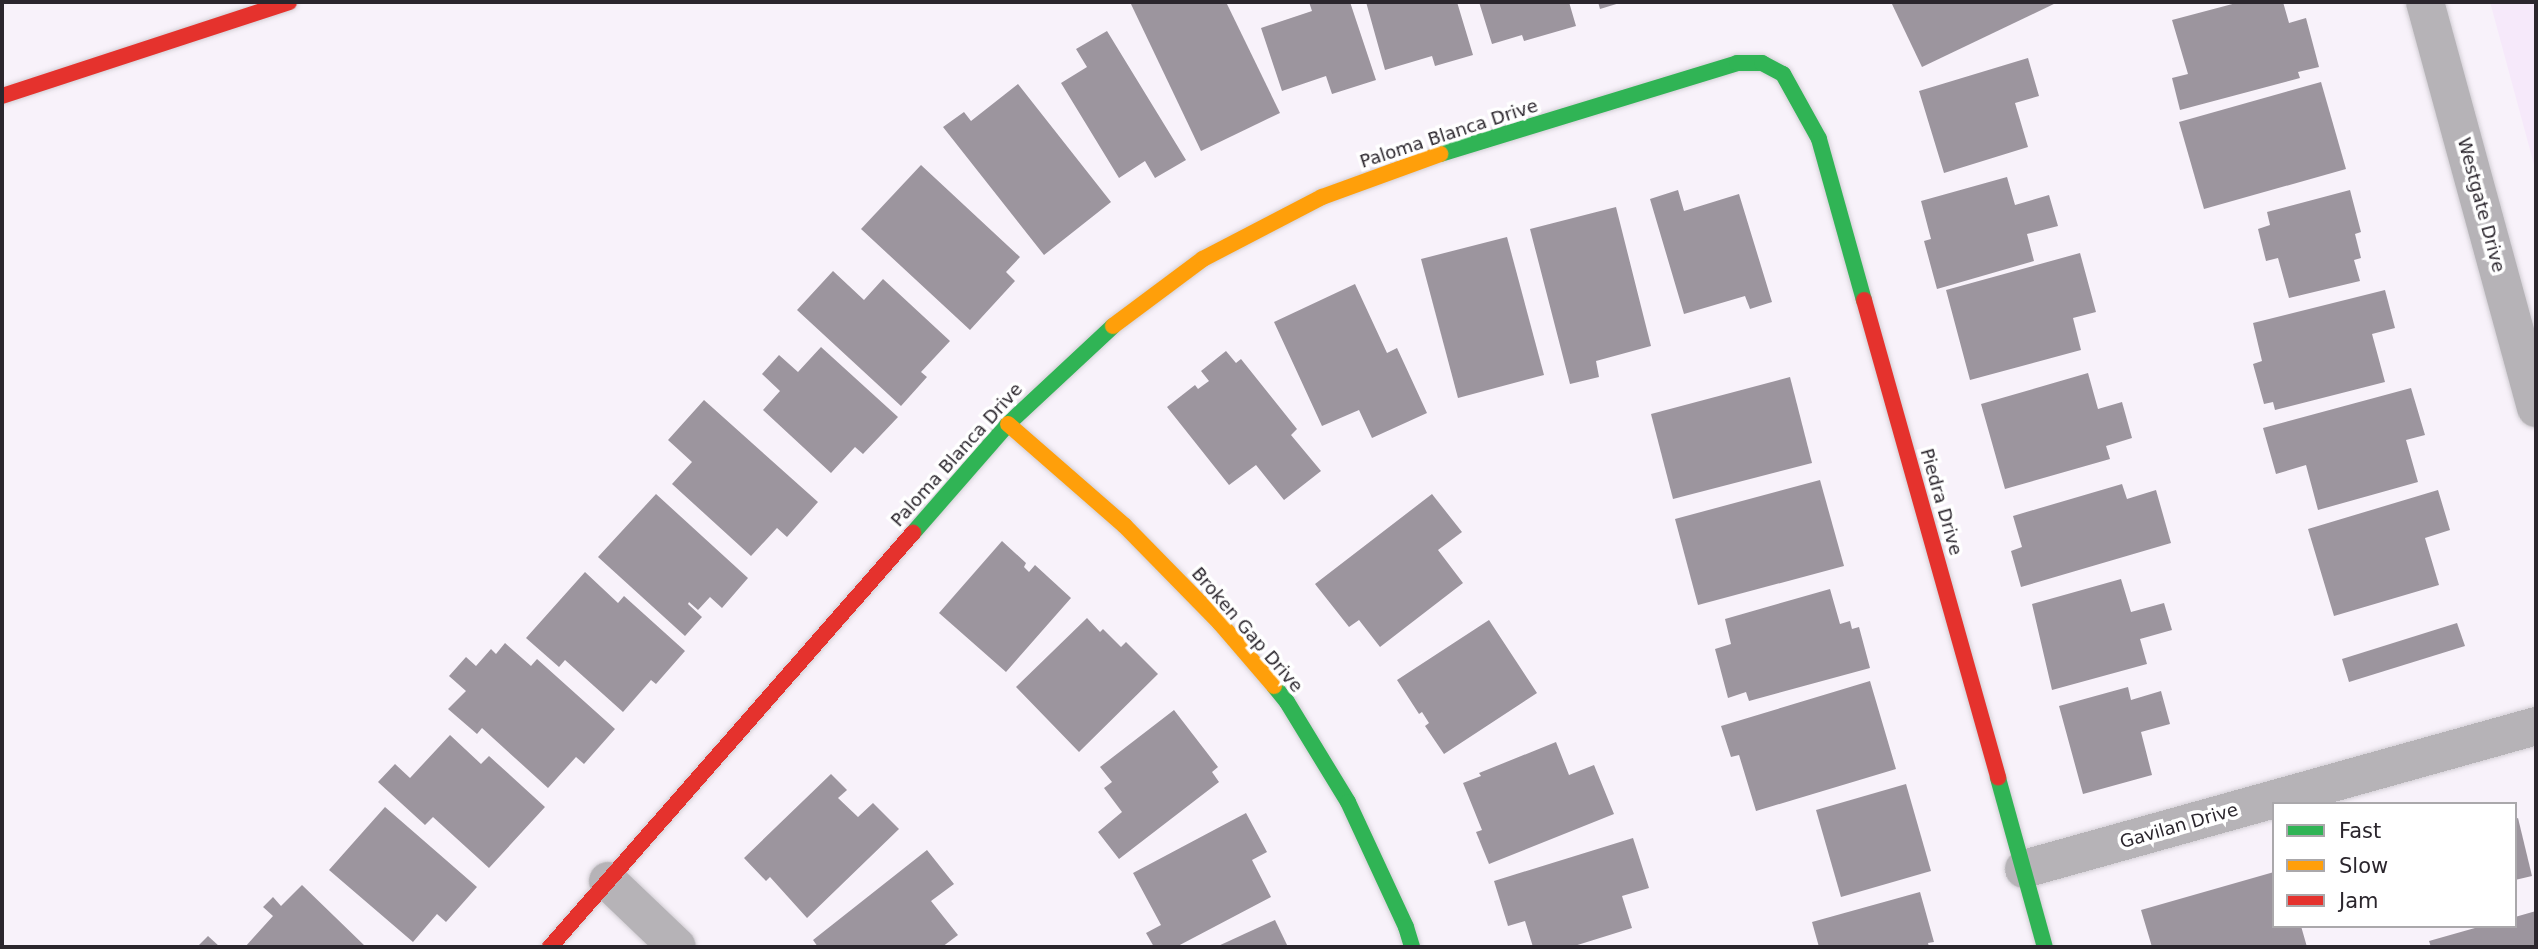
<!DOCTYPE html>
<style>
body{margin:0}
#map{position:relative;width:2538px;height:949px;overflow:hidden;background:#f8f2fa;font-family:"DejaVu Sans",sans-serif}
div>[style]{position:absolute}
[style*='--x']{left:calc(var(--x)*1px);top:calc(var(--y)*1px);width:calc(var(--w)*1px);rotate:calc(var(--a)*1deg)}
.built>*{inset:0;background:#f6e9fa}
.building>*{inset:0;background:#9c959e}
.roads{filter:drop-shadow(0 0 2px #d2ced4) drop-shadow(0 0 2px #d2ced4)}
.street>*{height:38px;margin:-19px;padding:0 19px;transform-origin:19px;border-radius:19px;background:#b6b3b7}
.fast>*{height:16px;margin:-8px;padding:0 8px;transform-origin:8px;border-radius:8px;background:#30b455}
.slow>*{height:16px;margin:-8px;padding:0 8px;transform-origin:8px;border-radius:8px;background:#ff9f0a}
.jam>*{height:16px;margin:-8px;padding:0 8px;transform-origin:8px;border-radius:8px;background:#e5322d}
span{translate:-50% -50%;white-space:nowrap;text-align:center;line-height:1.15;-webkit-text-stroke:7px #fff;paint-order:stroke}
.street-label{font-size:18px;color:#2b262d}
.frame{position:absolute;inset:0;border:4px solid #2b262d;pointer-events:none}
.legend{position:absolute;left:2272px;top:802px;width:245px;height:126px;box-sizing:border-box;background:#fff;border:2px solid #aaa8ab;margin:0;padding:9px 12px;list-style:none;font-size:21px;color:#2b262d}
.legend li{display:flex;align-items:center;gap:14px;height:35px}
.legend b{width:35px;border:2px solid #aaa8ab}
</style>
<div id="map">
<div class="built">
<i style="clip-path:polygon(2490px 2px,2536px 2px,2536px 172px)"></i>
</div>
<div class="building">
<i style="clip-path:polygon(1130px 2px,1226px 2px,1280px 113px,1201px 151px)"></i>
<i style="clip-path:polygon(1309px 2px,1350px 2px,1376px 80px,1332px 94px,1326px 76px,1282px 91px,1261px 28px,1312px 11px)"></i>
<i style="clip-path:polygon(1366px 2px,1457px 2px,1473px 55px,1435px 66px,1432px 56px,1385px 70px)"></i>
<i style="clip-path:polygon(1479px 2px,1569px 2px,1576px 26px,1524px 41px,1522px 35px,1492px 44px)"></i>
<i style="clip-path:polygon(1598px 2px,1623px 2px,1600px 9px)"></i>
<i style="clip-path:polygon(1891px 2px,2058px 2px,1922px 67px)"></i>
<i style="clip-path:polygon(2240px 2px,2283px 2px,2289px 23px,2306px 18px,2319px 67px,2298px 72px,2300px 78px,2180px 110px,2172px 78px,2188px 74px,2172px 20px)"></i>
<i style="clip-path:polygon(1107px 31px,1186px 160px,1155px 178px,1145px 161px,1119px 178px,1061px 83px,1087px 67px,1076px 49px)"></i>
<i style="clip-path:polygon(2028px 58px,2039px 96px,2015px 103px,2028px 147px,1944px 173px,1919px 91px)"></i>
<i style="clip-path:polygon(2321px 82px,2346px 169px,2204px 209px,2179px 122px)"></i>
<i style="clip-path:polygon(1018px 84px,1111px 202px,1044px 255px,943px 127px,964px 112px,971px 121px)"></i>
<i style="clip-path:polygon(921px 165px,1020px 257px,1006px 272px,1015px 281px,970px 330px,861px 229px)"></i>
<i style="clip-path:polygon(2007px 177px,2015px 205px,2049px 195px,2058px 226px,2027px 234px,2034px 261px,1937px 289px,1924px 241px,1931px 239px,1921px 201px)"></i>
<i style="clip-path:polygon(1678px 190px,1684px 211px,1739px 194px,1772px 302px,1750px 309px,1745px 296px,1684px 314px,1650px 199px)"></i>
<i style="clip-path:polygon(2350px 190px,2361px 232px,2355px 234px,2361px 258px,2354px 260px,2360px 281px,2289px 298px,2278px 258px,2266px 261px,2258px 229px,2270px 225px,2267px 212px)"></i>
<i style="clip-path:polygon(1616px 207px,1651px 346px,1596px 361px,1599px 377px,1570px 384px,1530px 229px)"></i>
<i style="clip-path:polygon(1507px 237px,1544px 375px,1458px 398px,1421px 259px)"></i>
<i style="clip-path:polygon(2080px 253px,2096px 312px,2073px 318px,2081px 350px,1970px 380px,1946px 290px)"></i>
<i style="clip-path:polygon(833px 271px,864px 300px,883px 279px,950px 341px,921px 372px,927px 377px,901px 406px,797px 310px)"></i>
<i style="clip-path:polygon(1355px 284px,1387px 353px,1397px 348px,1427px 413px,1372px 438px,1359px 410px,1322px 426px,1274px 322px)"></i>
<i style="clip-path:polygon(2385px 290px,2395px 328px,2372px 334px,2385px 382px,2275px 410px,2273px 402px,2264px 404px,2253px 364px,2262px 361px,2253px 323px)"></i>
<i style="clip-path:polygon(821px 347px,898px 417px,863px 454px,855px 447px,831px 473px,763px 410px,780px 391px,762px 374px,779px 355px,798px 372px)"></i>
<i style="clip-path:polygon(1226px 351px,1236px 363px,1241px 359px,1297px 429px,1291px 435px,1321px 471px,1284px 500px,1256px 465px,1229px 485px,1167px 407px,1195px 385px,1198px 389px,1209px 381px,1201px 371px)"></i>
<i style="clip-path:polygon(2088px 373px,2098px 409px,2122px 402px,2132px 438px,2106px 446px,2110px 459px,2005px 489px,1981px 404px)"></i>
<i style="clip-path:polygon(1790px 377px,1812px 463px,1673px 499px,1651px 414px)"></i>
<i style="clip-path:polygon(2411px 388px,2425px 435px,2406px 440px,2418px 482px,2318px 510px,2306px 465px,2276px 474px,2263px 428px)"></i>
<i style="clip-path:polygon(704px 400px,818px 502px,787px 537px,777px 528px,751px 556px,672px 484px,692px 462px,668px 440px)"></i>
<i style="clip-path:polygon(1820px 480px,1844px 566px,1698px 605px,1675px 519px)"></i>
<i style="clip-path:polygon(2122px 484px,2127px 499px,2156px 490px,2171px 543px,2021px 587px,2011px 551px,2022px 547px,2013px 516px)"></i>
<i style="clip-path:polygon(2438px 490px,2450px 530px,2425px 538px,2439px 585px,2334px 616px,2308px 529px)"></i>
<i style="clip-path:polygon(656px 494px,748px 578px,722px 608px,710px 597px,698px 610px,689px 602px,688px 604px,702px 617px,685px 636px,598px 557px)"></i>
<i style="clip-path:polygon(1432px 494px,1462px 532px,1438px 550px,1463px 583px,1380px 647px,1359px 620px,1349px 627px,1315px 584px)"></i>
<i style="clip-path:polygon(1002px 541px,1026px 563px,1024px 567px,1029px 572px,1035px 565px,1071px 598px,1006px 672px,939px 613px)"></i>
<i style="clip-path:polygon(585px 572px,618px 603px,624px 596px,685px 651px,656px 684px,651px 680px,623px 712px,565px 660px,559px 667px,526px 638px)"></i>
<i style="clip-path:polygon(2121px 579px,2131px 612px,2164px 603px,2172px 630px,2140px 639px,2147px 664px,2052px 690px,2032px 604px)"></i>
<i style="clip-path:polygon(1830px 589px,1840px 624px,1850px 621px,1852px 629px,1859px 627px,1870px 668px,1749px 701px,1746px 692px,1728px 698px,1715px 649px,1731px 644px,1725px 619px)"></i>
<i style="clip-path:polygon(1087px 618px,1100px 632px,1103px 629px,1121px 647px,1126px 642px,1158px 674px,1079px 752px,1016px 687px)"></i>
<i style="clip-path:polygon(1489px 620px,1537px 693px,1444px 754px,1425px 726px,1429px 723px,1422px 712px,1419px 714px,1397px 680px)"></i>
<i style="clip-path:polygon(2457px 623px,2465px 646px,2349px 682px,2342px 659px)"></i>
<i style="clip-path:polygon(505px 643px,531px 666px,537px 659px,615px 729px,584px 764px,576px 757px,548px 788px,482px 728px,477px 734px,448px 709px,466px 691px,449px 676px,466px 657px,476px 666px,491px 649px,496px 654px)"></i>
<i style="clip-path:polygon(1870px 681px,1896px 769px,1756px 811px,1739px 755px,1731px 757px,1721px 726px)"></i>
<i style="clip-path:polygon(2128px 687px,2131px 700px,2161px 691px,2170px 724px,2141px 732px,2152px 775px,2083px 794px,2059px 706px)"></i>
<i style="clip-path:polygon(1174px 710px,1218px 767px,1212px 772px,1219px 782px,1119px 859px,1098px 832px,1122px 812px,1104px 788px,1112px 782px,1100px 767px)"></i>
<i style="clip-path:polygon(450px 735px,481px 764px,489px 756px,545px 807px,489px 868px,433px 817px,425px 825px,378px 782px,395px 764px,410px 778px)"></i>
<i style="clip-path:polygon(1556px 742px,1569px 775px,1594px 765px,1614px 814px,1489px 864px,1476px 832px,1482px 830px,1463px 783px,1481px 776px,1479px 773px)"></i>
<i style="clip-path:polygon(831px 774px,847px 790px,838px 798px,858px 817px,873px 803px,899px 829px,807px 918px,770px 877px,766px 881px,744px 858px)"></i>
<i style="clip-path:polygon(1906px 784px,1931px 871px,1841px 897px,1816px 810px)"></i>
<i style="clip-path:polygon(385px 807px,477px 887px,446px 922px,437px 914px,413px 942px,329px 870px)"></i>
<i style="clip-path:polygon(1246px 813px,1267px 852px,1252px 860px,1271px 897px,1176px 947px,1154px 947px,1146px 933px,1161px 925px,1133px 873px)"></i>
<i style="clip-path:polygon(2518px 818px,2532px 876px,2515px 880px,2515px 819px)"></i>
<i style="clip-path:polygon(1633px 838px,1649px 888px,1622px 896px,1632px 928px,1571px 947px,1533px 947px,1525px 921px,1508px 926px,1494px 881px)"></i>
<i style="clip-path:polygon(927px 850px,954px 884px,931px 901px,958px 935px,942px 947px,818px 947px,813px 940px)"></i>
<i style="clip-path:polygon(2274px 872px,2274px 926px,2301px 926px,2307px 947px,2152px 947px,2141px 910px)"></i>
<i style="clip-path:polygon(302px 885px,366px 947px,245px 947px,273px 916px,263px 907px,273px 897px,281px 906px)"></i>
<i style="clip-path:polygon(1920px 892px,1934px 942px,1928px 943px,1929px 947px,1819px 947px,1812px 922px)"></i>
<i style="clip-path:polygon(2536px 911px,2536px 947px,2431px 947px,2429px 941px,2482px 926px,2515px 926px,2515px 917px)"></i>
<i style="clip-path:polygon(1275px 920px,1288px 947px,1216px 947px)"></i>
<i style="clip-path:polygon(208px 936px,220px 947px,197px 947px)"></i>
</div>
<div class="roads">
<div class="street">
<i style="--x:2425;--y:2;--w:421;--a:74.7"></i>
<i style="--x:2024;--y:869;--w:532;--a:-15.6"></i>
<i style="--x:608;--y:881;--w:95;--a:43.7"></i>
</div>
<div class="fast">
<i style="--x:1440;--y:154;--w:311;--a:-17"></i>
<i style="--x:1737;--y:63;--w:25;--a:0"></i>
<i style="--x:1762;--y:63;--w:24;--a:28"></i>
<i style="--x:1783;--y:74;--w:74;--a:61"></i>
<i style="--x:1819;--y:139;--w:167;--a:74.4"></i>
<i style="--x:913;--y:533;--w:145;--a:-48.9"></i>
<i style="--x:1008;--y:424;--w:144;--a:-43"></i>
<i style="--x:1274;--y:686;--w:21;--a:51"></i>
<i style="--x:1287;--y:702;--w:117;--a:58.6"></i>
<i style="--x:1348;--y:802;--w:138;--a:65.1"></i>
<i style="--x:1406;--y:927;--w:21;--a:73"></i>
<i style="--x:1998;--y:778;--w:175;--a:74.5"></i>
</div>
<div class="slow">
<i style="--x:1113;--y:326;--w:112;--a:-36.7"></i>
<i style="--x:1203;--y:259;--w:134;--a:-27.5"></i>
<i style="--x:1322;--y:197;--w:126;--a:-20"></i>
<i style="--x:1008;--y:424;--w:155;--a:41.1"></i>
<i style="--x:1125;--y:526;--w:136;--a:45.6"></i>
<i style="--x:1220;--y:623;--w:83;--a:49.4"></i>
</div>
<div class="jam">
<i style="--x:2;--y:96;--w:302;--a:-18.1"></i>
<i style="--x:1864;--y:300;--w:496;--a:74.3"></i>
<i style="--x:550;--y:947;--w:551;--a:-48.76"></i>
</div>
</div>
<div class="street-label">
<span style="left:1449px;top:134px;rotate:-18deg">Paloma Blanca Drive</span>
<span style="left:2481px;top:205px;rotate:75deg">Westgate Drive</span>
<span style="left:957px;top:455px;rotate:-48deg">Paloma Blanca Drive</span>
<span style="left:1941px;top:502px;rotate:74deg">Piedra Drive</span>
<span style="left:1247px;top:630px;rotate:49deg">Broken Gap Drive</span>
<span style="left:2179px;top:826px;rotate:-16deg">Gavilan Drive</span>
</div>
<div class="frame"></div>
<ul class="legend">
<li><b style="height:9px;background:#30b455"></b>Fast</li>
<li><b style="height:9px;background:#ff9f0a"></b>Slow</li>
<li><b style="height:9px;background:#e5322d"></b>Jam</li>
</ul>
</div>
